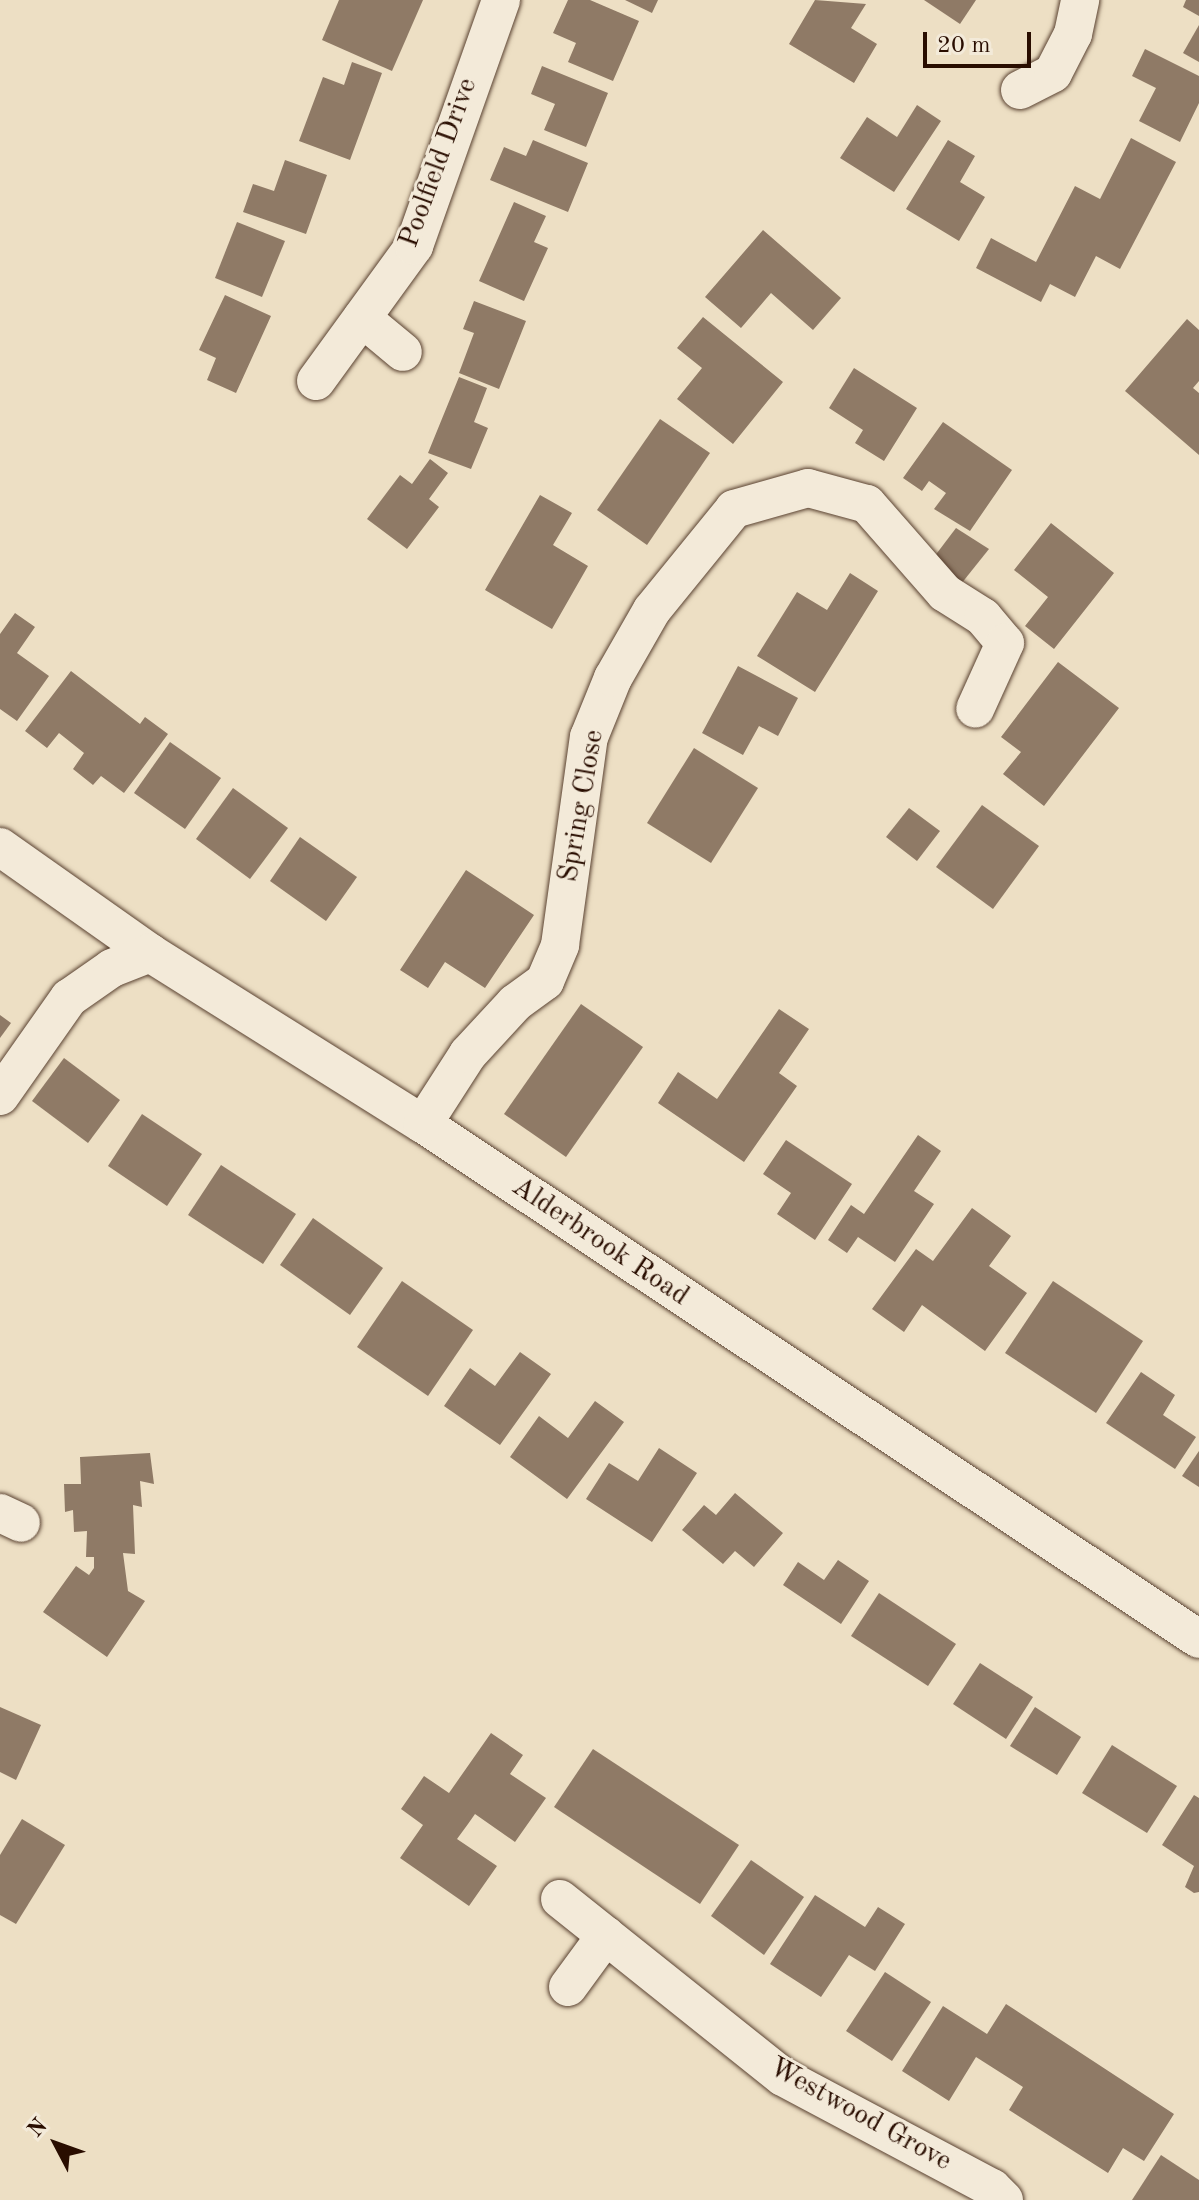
<!DOCTYPE html>
<style>
body{margin:0}
#map{position:relative;width:1199px;height:2200px;overflow:hidden;background:#eddfc4;font-family:"Old Standard TT",serif}
div>[style]{position:absolute}
[style*='--x']{left:calc(var(--x)*1px);top:calc(var(--y)*1px);width:calc(var(--w)*1px);rotate:calc(var(--a)*1deg)}
.building>*{inset:0;background:#8f7a66}
.roads{filter:drop-shadow(0 0 2px #5a4231) drop-shadow(0 0 2px #5a4231)}
.minor>*{height:38px;margin:-19px;padding:0 19px;transform-origin:19px;border-radius:19px;background:#f3ead9}
span{translate:-50% -50%;white-space:nowrap;text-align:center;line-height:1.15;-webkit-text-stroke:6px #f3ead9;paint-order:stroke}
.street-label{font-size:28px;color:#290d00}
.north{position:absolute;left:16px;top:2104px;width:80px;height:80px;-webkit-text-stroke:6px #f3ead9;paint-order:stroke;rotate:311deg;font-size:22px;font-weight:700;line-height:32px;text-align:center;color:#290d00}
.north::after{content:'';display:block;margin:auto;width:28px;height:36px;background:#290d00;clip-path:polygon(50% 0,100% 100%,50% 72%,0 100%)}
.scale{position:absolute;left:923px;top:32px;width:108px;height:36px;box-sizing:border-box;border:4px solid #290d00;border-top:0;padding-left:10px;font-size:24px;line-height:28px;white-space:nowrap;color:#290d00;-webkit-text-stroke:6px #f3ead9;paint-order:stroke}
</style>
<div id="map">
<div class="building">
<i style="clip-path:polygon(339px 0,423px 0,392px 71px,322px 40px)"></i>
<i style="clip-path:polygon(568px 0,590px 0,639px 21px,613px 81px,568px 62px,576px 43px,553px 33px)"></i>
<i style="clip-path:polygon(625px 0,658px 0,652px 13px)"></i>
<i style="clip-path:polygon(815px 0,866px 4px,851px 28px,877px 44px,854px 83px,789px 44px)"></i>
<i style="clip-path:polygon(924px 0,976px 0,960px 24px)"></i>
<i style="clip-path:polygon(1186px 0,1199px 0,1199px 16px,1183px 7px)"></i>
<i style="clip-path:polygon(1199px 25px,1199px 62px,1183px 53px)"></i>
<i style="clip-path:polygon(1145px 49px,1199px 76px,1199px 103px,1180px 142px,1139px 121px,1156px 88px,1132px 76px)"></i>
<i style="clip-path:polygon(352px 62px,382px 73px,350px 160px,299px 141px,323px 77px,344px 85px)"></i>
<i style="clip-path:polygon(542px 66px,608px 93px,586px 147px,544px 130px,555px 104px,531px 94px)"></i>
<i style="clip-path:polygon(917px 105px,941px 121px,894px 192px,840px 158px,867px 117px,897px 137px)"></i>
<i style="clip-path:polygon(1131px 138px,1176px 162px,1120px 269px,1096px 256px,1075px 297px,1050px 284px,1041px 302px,976px 268px,991px 238px,1036px 262px,1075px 186px,1100px 199px)"></i>
<i style="clip-path:polygon(533px 140px,588px 163px,568px 212px,490px 180px,504px 147px,526px 156px)"></i>
<i style="clip-path:polygon(948px 140px,975px 156px,960px 182px,985px 197px,959px 241px,906px 209px)"></i>
<i style="clip-path:polygon(285px 160px,327px 175px,306px 234px,243px 212px,253px 184px,274px 191px)"></i>
<i style="clip-path:polygon(514px 202px,546px 216px,534px 242px,548px 248px,524px 301px,479px 281px)"></i>
<i style="clip-path:polygon(237px 222px,285px 241px,262px 297px,215px 278px)"></i>
<i style="clip-path:polygon(763px 230px,841px 298px,813px 330px,771px 293px,741px 328px,705px 297px)"></i>
<i style="clip-path:polygon(225px 295px,271px 316px,236px 393px,207px 380px,216px 358px,199px 350px)"></i>
<i style="clip-path:polygon(474px 301px,526px 321px,499px 389px,459px 373px,474px 333px,463px 329px)"></i>
<i style="clip-path:polygon(703px 317px,783px 382px,733px 444px,677px 399px,702px 368px,677px 348px)"></i>
<i style="clip-path:polygon(1187px 319px,1199px 330px,1199px 381px,1193px 388px,1199px 393px,1199px 455px,1125px 391px)"></i>
<i style="clip-path:polygon(854px 368px,917px 408px,884px 461px,855px 443px,863px 430px,829px 408px)"></i>
<i style="clip-path:polygon(459px 377px,487px 388px,474px 422px,488px 428px,471px 469px,428px 453px)"></i>
<i style="clip-path:polygon(660px 419px,710px 453px,647px 545px,597px 510px)"></i>
<i style="clip-path:polygon(943px 422px,1012px 470px,970px 531px,934px 509px,946px 493px,929px 481px,922px 491px,903px 478px)"></i>
<i style="clip-path:polygon(430px 459px,448px 473px,429px 499px,439px 507px,407px 549px,367px 519px,400px 475px,412px 484px)"></i>
<i style="clip-path:polygon(540px 495px,572px 513px,553px 545px,588px 566px,552px 629px,485px 590px)"></i>
<i style="clip-path:polygon(1051px 523px,1114px 573px,1054px 649px,1025px 626px,1048px 597px,1014px 570px)"></i>
<i style="clip-path:polygon(956px 528px,989px 549px,961px 584px,931px 561px)"></i>
<i style="clip-path:polygon(850px 573px,878px 591px,815px 692px,757px 656px,797px 592px,827px 610px)"></i>
<i style="clip-path:polygon(15px 613px,35px 627px,17px 653px,49px 676px,17px 721px,0 709px,0 634px)"></i>
<i style="clip-path:polygon(1058px 662px,1119px 708px,1044px 806px,1003px 774px,1021px 752px,1001px 737px)"></i>
<i style="clip-path:polygon(738px 666px,798px 698px,778px 736px,759px 726px,743px 755px,702px 733px)"></i>
<i style="clip-path:polygon(71px 671px,140px 724px,145px 717px,168px 734px,124px 793px,101px 776px,93px 785px,73px 769px,84px 753px,59px 733px,47px 748px,25px 731px)"></i>
<i style="clip-path:polygon(170px 742px,221px 778px,185px 829px,134px 793px)"></i>
<i style="clip-path:polygon(694px 748px,758px 788px,711px 863px,647px 823px)"></i>
<i style="clip-path:polygon(233px 788px,288px 828px,250px 879px,196px 839px)"></i>
<i style="clip-path:polygon(982px 805px,1039px 846px,993px 909px,936px 867px)"></i>
<i style="clip-path:polygon(909px 808px,940px 831px,917px 861px,886px 837px)"></i>
<i style="clip-path:polygon(300px 837px,357px 877px,326px 921px,270px 881px)"></i>
<i style="clip-path:polygon(466px 870px,534px 915px,485px 988px,445px 962px,428px 988px,400px 970px)"></i>
<i style="clip-path:polygon(581px 1004px,643px 1047px,566px 1157px,504px 1114px)"></i>
<i style="clip-path:polygon(779px 1009px,809px 1029px,779px 1073px,797px 1086px,744px 1162px,658px 1103px,678px 1072px,717px 1099px)"></i>
<i style="clip-path:polygon(0 1015px,11px 1023px,0 1038px)"></i>
<i style="clip-path:polygon(64px 1058px,120px 1100px,88px 1143px,32px 1101px)"></i>
<i style="clip-path:polygon(142px 1114px,202px 1154px,167px 1206px,108px 1166px)"></i>
<i style="clip-path:polygon(918px 1135px,941px 1151px,914px 1191px,934px 1204px,895px 1262px,858px 1237px,847px 1253px,828px 1240px,851px 1205px,864px 1214px)"></i>
<i style="clip-path:polygon(786px 1140px,852px 1184px,815px 1240px,777px 1214px,791px 1193px,763px 1174px)"></i>
<i style="clip-path:polygon(221px 1165px,296px 1214px,263px 1264px,188px 1215px)"></i>
<i style="clip-path:polygon(972px 1208px,1011px 1236px,989px 1266px,1027px 1293px,985px 1351px,922px 1305px,904px 1332px,872px 1309px,916px 1249px,933px 1261px)"></i>
<i style="clip-path:polygon(313px 1218px,383px 1268px,350px 1315px,280px 1265px)"></i>
<i style="clip-path:polygon(402px 1281px,473px 1330px,428px 1396px,357px 1347px)"></i>
<i style="clip-path:polygon(1053px 1281px,1143px 1341px,1096px 1413px,1005px 1353px)"></i>
<i style="clip-path:polygon(520px 1352px,551px 1374px,500px 1445px,444px 1406px,470px 1368px,495px 1386px)"></i>
<i style="clip-path:polygon(1141px 1372px,1175px 1395px,1163px 1415px,1196px 1437px,1175px 1469px,1106px 1423px)"></i>
<i style="clip-path:polygon(595px 1401px,624px 1422px,567px 1499px,510px 1457px,539px 1416px,568px 1438px)"></i>
<i style="clip-path:polygon(659px 1448px,697px 1473px,652px 1542px,586px 1499px,609px 1463px,638px 1481px)"></i>
<i style="clip-path:polygon(1199px 1451px,1199px 1487px,1182px 1476px)"></i>
<i style="clip-path:polygon(150px 1453px,154px 1484px,140px 1481px,142px 1507px,133px 1505px,135px 1554px,123px 1553px,128px 1591px,145px 1601px,107px 1657px,43px 1612px,76px 1566px,89px 1575px,94px 1568px,94px 1557px,86px 1557px,87px 1531px,74px 1532px,73px 1510px,65px 1512px,64px 1484px,81px 1484px,80px 1457px)"></i>
<i style="clip-path:polygon(735px 1493px,783px 1533px,754px 1567px,735px 1551px,723px 1564px,682px 1530px,704px 1505px,716px 1515px)"></i>
<i style="clip-path:polygon(838px 1560px,869px 1581px,841px 1624px,783px 1585px,798px 1562px,824px 1580px)"></i>
<i style="clip-path:polygon(879px 1593px,956px 1644px,928px 1686px,851px 1636px)"></i>
<i style="clip-path:polygon(980px 1663px,1033px 1697px,1006px 1739px,953px 1704px)"></i>
<i style="clip-path:polygon(0 1707px,41px 1725px,16px 1780px,0 1772px)"></i>
<i style="clip-path:polygon(1035px 1707px,1081px 1737px,1057px 1775px,1010px 1746px)"></i>
<i style="clip-path:polygon(491px 1733px,523px 1755px,510px 1774px,546px 1798px,515px 1842px,475px 1814px,468px 1824px,457px 1839px,497px 1866px,469px 1906px,400px 1858px,423px 1825px,401px 1809px,424px 1776px,449px 1793px)"></i>
<i style="clip-path:polygon(1112px 1745px,1177px 1786px,1147px 1833px,1082px 1793px)"></i>
<i style="clip-path:polygon(593px 1749px,739px 1845px,700px 1904px,554px 1807px)"></i>
<i style="clip-path:polygon(1194px 1795px,1199px 1798px,1199px 1892px,1194px 1893px,1185px 1887px,1194px 1866px,1162px 1845px)"></i>
<i style="clip-path:polygon(22px 1819px,65px 1845px,16px 1924px,0 1915px,0 1855px)"></i>
<i style="clip-path:polygon(751px 1860px,804px 1897px,764px 1955px,711px 1916px)"></i>
<i style="clip-path:polygon(815px 1895px,865px 1927px,878px 1907px,905px 1924px,875px 1971px,849px 1955px,821px 1997px,770px 1964px)"></i>
<i style="clip-path:polygon(885px 1972px,931px 2002px,892px 2061px,846px 2031px)"></i>
<i style="clip-path:polygon(1006px 2004px,1174px 2114px,1144px 2161px,1123px 2148px,1108px 2173px,1009px 2110px,1023px 2087px,976px 2057px,949px 2101px,902px 2071px,943px 2006px,987px 2034px)"></i>
<i style="clip-path:polygon(1161px 2155px,1199px 2180px,1199px 2200px,1132px 2200px)"></i>
</div>
<div class="roads">
<div class="minor">
<i style="--x:1020;--y:90;--w:37;--a:-27"></i>
<i style="--x:1053;--y:73;--w:44;--a:-62.9"></i>
<i style="--x:1073;--y:34;--w:35;--a:-78"></i>
<i style="--x:362;--y:318;--w:53;--a:39.7"></i>
<i style="--x:316;--y:381;--w:167;--a:-54"></i>
<i style="--x:414;--y:246;--w:261;--a:-70.5"></i>
<i style="--x:0;--y:847;--w:184;--a:35.2"></i>
<i style="--x:150;--y:953;--w:322;--a:32.1"></i>
<i style="--x:423;--y:1124;--w:931;--a:33.57"></i>
<i style="--x:0;--y:1096;--w:120;--a:-54.9"></i>
<i style="--x:69;--y:998;--w:52;--a:-34.9"></i>
<i style="--x:112;--y:968;--w:41;--a:-21.5"></i>
<i style="--x:423;--y:1124;--w:83;--a:-57.3"></i>
<i style="--x:468;--y:1054;--w:69;--a:-47.3"></i>
<i style="--x:515;--y:1003;--w:37;--a:-36"></i>
<i style="--x:545;--y:981;--w:39;--a:-67"></i>
<i style="--x:560;--y:945;--w:210;--a:-82.1"></i>
<i style="--x:589;--y:737;--w:64;--a:-67.9"></i>
<i style="--x:613;--y:678;--w:78;--a:-60.2"></i>
<i style="--x:652;--y:610;--w:130;--a:-50.9"></i>
<i style="--x:734;--y:509;--w:77;--a:-15.8"></i>
<i style="--x:808;--y:488;--w:61;--a:15.2"></i>
<i style="--x:867;--y:504;--w:118;--a:48.8"></i>
<i style="--x:945;--y:593;--w:45;--a:32.3"></i>
<i style="--x:983;--y:617;--w:34;--a:50"></i>
<i style="--x:1005;--y:643;--w:72;--a:114.4"></i>
<i style="--x:0;--y:1513;--w:23;--a:25"></i>
<i style="--x:560;--y:1899;--w:285;--a:38.6"></i>
<i style="--x:783;--y:2077;--w:237;--a:28"></i>
<i style="--x:992;--y:2188;--w:17;--a:45"></i>
<i style="--x:568;--y:1987;--w:64;--a:-53.8"></i>
</div>
</div>
<div class="street-label">
<span style="left:439px;top:163px;rotate:-70deg">Poolfield Drive</span>
<span style="left:582px;top:806px;rotate:-80deg">Spring Close</span>
<span style="left:600px;top:1242px;rotate:34deg">Alderbrook Road</span>
<span style="left:860px;top:2115px;rotate:29deg">Westwood Grove</span>
</div>
<div class="north">N</div>
<div class="scale">20 m</div>
</div>
